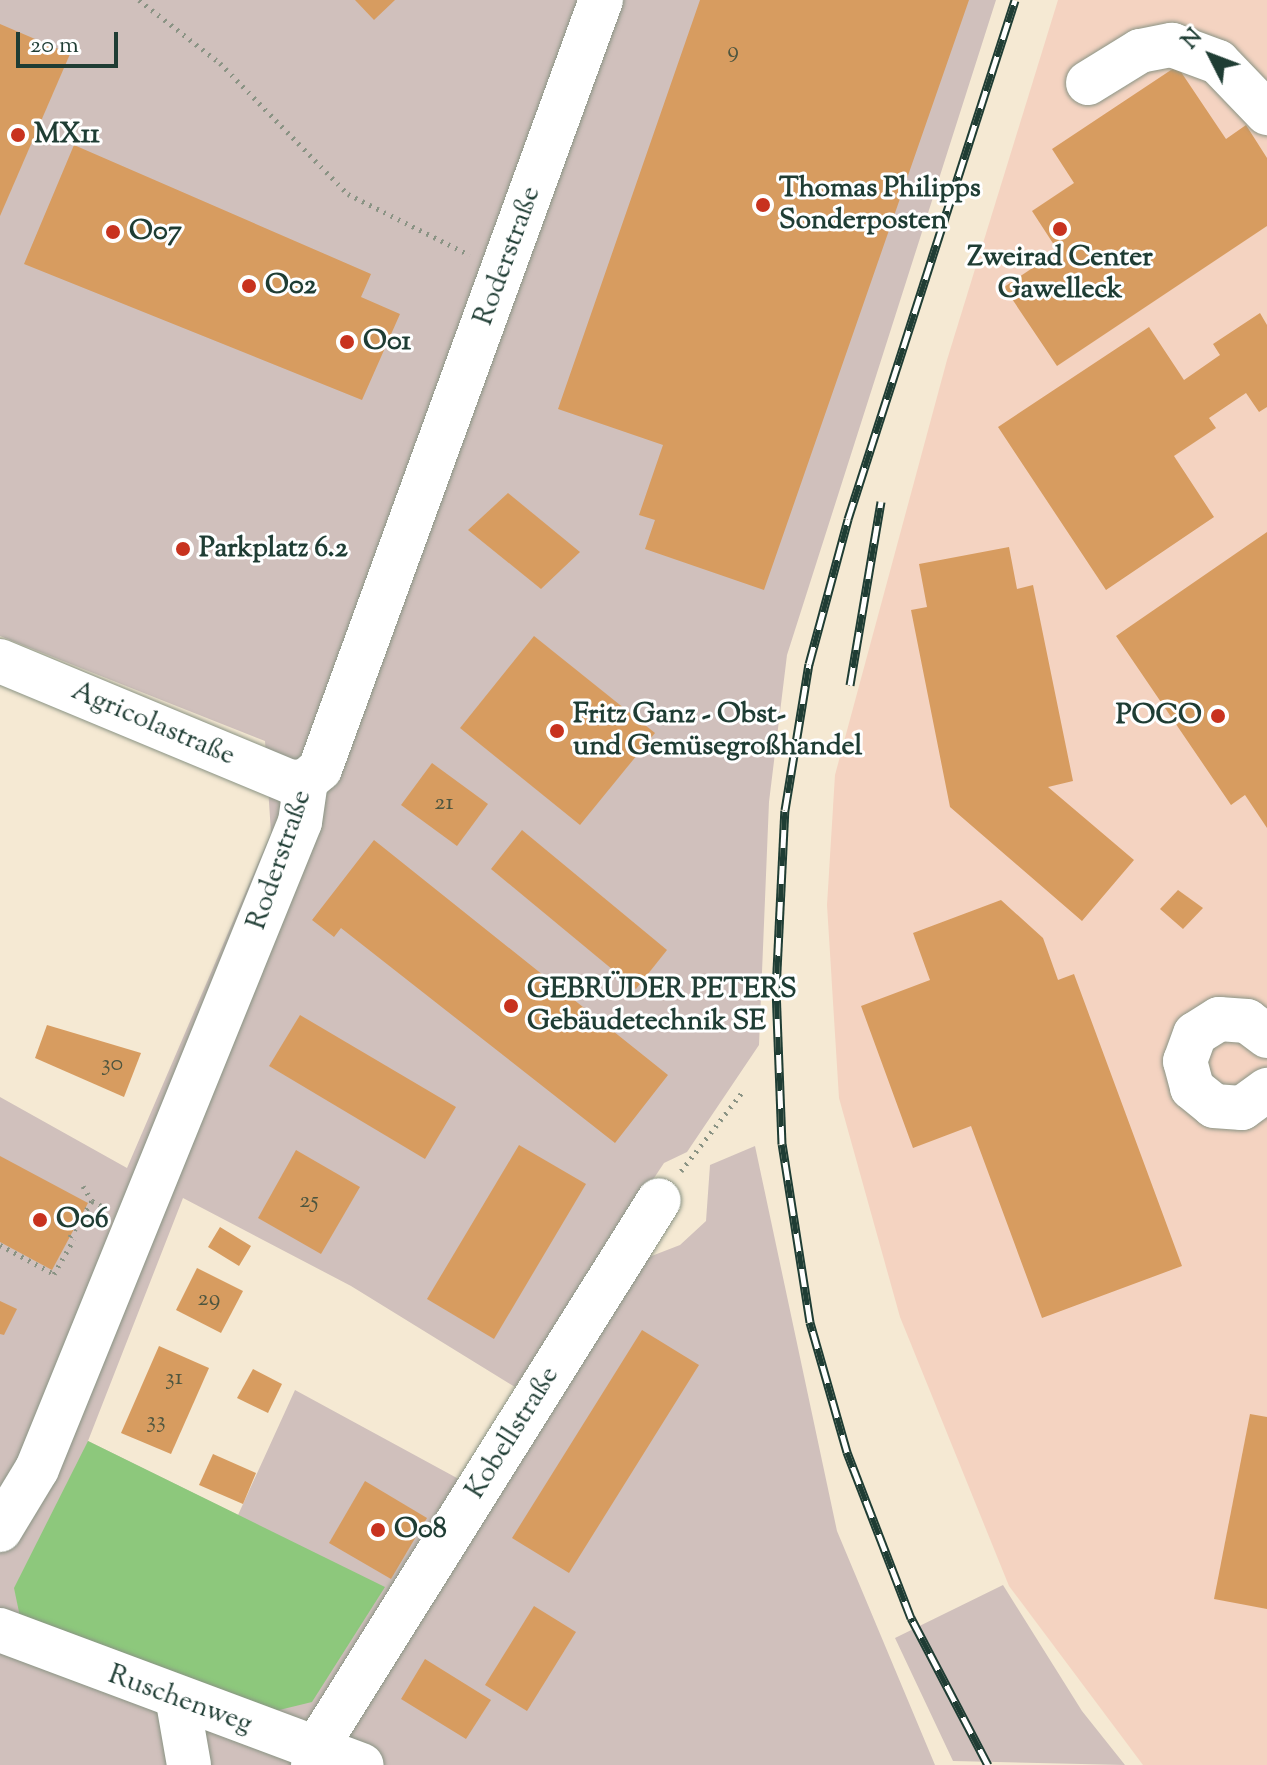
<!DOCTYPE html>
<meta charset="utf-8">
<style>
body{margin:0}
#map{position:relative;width:1267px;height:1765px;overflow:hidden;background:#f5e9d3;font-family:"Sorts Mill Goudy",serif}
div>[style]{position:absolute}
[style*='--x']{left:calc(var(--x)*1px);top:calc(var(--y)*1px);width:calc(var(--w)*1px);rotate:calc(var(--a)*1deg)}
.built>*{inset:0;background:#f4d3c1}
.industrial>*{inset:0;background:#d0c0bc}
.green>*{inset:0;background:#8dc87c}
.building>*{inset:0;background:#d79c60}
.path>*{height:5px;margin-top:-2.5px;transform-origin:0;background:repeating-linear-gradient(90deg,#8a9384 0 2px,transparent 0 8px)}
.roads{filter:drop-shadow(0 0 2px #8a9384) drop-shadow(0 0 2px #8a9384)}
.minor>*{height:44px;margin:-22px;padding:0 22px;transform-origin:22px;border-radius:22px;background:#fff}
.rail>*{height:9px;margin-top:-4.5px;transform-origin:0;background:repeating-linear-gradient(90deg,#fff 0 18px,#1f3d34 0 36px);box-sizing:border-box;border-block:2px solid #1f3d34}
.dots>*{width:22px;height:22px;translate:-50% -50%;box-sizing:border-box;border:4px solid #fff;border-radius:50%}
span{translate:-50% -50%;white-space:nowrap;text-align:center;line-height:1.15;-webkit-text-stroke:6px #fff;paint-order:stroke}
.number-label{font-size:24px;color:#4d553f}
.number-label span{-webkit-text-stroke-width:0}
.poi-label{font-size:28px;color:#1f3d34;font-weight:700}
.left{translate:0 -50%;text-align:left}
.right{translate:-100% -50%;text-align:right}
.street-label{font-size:28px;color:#1f3d34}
.north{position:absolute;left:1171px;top:16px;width:80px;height:80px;-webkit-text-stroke:6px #fff;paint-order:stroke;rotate:312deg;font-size:22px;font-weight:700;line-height:32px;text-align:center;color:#1f3d34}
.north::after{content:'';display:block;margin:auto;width:28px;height:36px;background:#1f3d34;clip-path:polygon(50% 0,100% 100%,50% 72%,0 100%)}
.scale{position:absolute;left:16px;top:32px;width:102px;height:36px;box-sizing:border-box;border:4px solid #1f3d34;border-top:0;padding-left:10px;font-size:24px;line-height:28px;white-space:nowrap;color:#1f3d34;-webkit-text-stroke:6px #fff;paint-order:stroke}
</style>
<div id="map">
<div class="built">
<i style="clip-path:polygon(1058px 0,1267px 0,1267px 1765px,1143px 1765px,1009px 1586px,900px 1317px,839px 1098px,827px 905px,835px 775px,947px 360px)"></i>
</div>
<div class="industrial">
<i style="clip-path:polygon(0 0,996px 0,787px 655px,769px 802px,759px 1045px,687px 1152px,664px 1163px,515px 1387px,351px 1286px,183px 1198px,88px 1441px,238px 1515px,295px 1390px,490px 1496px,649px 1257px,680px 1245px,706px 1221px,710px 1165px,755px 1146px,837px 1531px,935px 1765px,0 1765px,0 1097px,127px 1168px,271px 833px,265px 741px,0 636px)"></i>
<i style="clip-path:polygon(1003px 1585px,1082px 1711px,1125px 1765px,953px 1761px,895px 1638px)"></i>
</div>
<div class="green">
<i style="clip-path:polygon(88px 1441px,385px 1587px,312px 1702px,271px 1712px,20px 1617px,14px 1588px)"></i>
</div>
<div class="building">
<i style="clip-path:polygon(355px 0,395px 0,374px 20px)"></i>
<i style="clip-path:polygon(700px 0,969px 0,764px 590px,645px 549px,655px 520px,639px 515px,663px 445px,558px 409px)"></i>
<i style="clip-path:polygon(0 24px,70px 54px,0 216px)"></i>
<i style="clip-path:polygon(1177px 66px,1226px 139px,1246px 125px,1267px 158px,1267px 226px,1057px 366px,1004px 287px,1058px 251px,1032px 211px,1074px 183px,1052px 149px)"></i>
<i style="clip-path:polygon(74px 145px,371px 274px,361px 297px,400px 314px,362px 400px,24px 264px)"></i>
<i style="clip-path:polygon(1260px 313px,1267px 325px,1267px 407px,1259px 412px,1246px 393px,1209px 418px,1216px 428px,1174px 456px,1214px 517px,1106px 590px,998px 427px,1149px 327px,1184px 380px,1220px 355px,1213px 344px)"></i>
<i style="clip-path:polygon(508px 493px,580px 552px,541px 589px,468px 530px)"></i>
<i style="clip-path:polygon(1267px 532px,1267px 828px,1245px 795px,1231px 805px,1116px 636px)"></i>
<i style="clip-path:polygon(1009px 547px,1017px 589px,1033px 585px,1073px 781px,1048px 787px,1134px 860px,1082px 921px,950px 807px,911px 610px,927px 607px,919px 564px)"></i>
<i style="clip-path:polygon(534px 636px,655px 733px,580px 825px,460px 728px)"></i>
<i style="clip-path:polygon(432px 763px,488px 804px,457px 846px,401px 805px)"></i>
<i style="clip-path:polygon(522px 830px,667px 950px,636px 989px,491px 869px)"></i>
<i style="clip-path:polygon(374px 840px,668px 1075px,615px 1143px,341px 928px,334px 937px,312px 920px)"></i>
<i style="clip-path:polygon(1178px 890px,1203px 908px,1183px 929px,1160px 909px)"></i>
<i style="clip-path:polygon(1001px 900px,1043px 938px,1058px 980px,1074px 974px,1182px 1266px,1042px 1318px,971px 1126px,913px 1148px,861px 1006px,930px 980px,913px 933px)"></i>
<i style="clip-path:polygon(300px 1015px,456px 1107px,425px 1159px,269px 1066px)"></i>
<i style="clip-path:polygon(47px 1025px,141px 1053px,124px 1097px,35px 1058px)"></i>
<i style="clip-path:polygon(519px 1145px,586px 1184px,494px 1339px,427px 1299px)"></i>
<i style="clip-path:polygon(296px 1150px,360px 1187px,321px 1254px,258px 1218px)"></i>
<i style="clip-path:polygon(0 1156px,88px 1203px,52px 1270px,0 1242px)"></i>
<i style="clip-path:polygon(220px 1227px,251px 1246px,239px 1266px,208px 1247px)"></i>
<i style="clip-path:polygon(197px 1268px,243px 1291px,221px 1333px,176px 1310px)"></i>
<i style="clip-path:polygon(0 1301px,17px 1309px,4px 1335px,0 1334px)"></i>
<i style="clip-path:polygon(642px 1330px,699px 1365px,569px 1573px,512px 1538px)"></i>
<i style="clip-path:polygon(159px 1346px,209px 1368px,171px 1454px,121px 1433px)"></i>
<i style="clip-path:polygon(253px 1369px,282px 1384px,268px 1413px,237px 1398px)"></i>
<i style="clip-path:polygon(1250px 1414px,1267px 1417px,1267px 1609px,1214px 1599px)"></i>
<i style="clip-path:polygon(213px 1454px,256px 1473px,243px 1504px,199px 1485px)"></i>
<i style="clip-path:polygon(365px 1481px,427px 1518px,391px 1579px,329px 1543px)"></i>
<i style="clip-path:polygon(534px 1606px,576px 1632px,527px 1711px,485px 1685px)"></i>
<i style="clip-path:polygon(425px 1659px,491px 1700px,466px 1739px,401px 1699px)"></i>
</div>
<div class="path">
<i style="--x:139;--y:0;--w:103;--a:37.9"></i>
<i style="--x:220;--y:63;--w:183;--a:45.7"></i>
<i style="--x:348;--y:194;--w:136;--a:26.6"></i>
<i style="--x:681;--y:1171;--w:101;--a:-52.2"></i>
<i style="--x:83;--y:1186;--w:17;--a:59"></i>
<i style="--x:70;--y:1237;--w:42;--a:-58.6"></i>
<i style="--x:92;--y:1201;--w:13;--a:27"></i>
<i style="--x:0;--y:1245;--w:61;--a:28.2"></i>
<i style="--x:54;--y:1274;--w:40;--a:-60.3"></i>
</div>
<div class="roads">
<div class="minor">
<i style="--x:1088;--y:83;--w:61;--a:-31.6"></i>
<i style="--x:1140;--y:51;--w:33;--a:-11"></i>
<i style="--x:1172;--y:45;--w:49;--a:20.3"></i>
<i style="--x:1218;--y:62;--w:71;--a:46.1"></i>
<i style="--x:0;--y:661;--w:315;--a:22.6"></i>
<i style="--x:291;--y:782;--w:15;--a:-4"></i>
<i style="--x:1267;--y:1036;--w:25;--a:-143"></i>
<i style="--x:1247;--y:1021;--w:28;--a:-176"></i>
<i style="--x:1219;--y:1019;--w:28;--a:148"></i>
<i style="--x:1195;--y:1034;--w:29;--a:110"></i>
<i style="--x:1185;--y:1061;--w:28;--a:75"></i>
<i style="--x:1192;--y:1088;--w:28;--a:39"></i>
<i style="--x:1214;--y:1106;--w:28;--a:4"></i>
<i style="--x:1242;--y:1108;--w:31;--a:-36"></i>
<i style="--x:0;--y:1530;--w:71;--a:-58.8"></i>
<i style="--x:37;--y:1469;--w:698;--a:-67.88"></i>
<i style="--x:300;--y:822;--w:41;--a:-81.7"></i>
<i style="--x:306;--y:781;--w:18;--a:-41"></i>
<i style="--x:320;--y:769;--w:819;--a:-69.93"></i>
<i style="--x:0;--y:1630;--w:386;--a:20.5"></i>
<i style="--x:178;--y:1702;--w:64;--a:80.1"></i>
<i style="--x:313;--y:1765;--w:17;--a:-80"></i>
<i style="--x:316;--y:1748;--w:646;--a:-57.96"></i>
</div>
</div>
<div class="rail">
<i style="--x:850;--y:685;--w:186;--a:-80.4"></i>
<i style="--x:988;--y:1765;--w:166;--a:-117.6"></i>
<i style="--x:911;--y:1618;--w:178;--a:-111.1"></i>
<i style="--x:847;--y:1452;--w:135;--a:-105.9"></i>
<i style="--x:810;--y:1322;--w:180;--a:-98.9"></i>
<i style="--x:782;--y:1144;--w:153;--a:-92.2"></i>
<i style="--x:776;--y:991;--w:181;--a:-87.2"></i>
<i style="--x:785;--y:810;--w:148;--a:-80.7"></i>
<i style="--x:809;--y:664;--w:150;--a:-74.9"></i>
<i style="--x:848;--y:519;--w:545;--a:-72.16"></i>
</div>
<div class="dots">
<i style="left:18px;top:135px;background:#c8321e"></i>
<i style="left:763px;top:205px;background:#c8321e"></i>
<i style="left:1060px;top:229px;background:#c8321e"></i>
<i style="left:113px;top:232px;background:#c8321e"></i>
<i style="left:249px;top:286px;background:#c8321e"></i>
<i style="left:347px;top:342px;background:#c8321e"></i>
<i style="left:183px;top:549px;background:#c8321e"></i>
<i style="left:1218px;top:716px;background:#c8321e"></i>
<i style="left:557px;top:731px;background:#c8321e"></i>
<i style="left:511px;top:1006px;background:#c8321e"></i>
<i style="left:40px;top:1220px;background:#c8321e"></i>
<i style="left:378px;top:1530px;background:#c8321e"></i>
</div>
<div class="number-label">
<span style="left:733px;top:52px">9</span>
<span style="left:444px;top:804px">21</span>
<span style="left:112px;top:1065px">30</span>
<span style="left:309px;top:1202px">25</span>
<span style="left:209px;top:1300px">29</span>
<span style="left:174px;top:1379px">31</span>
<span style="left:156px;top:1422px">33</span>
</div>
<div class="poi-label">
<span class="left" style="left:34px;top:135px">MX11</span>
<span class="left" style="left:779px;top:205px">Thomas Philipps<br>Sonderposten</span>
<span class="left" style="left:129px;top:232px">O07</span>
<span style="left:1060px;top:274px">Zweirad Center<br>Gawelleck</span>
<span class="left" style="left:265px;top:286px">O02</span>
<span class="left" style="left:363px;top:342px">O01</span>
<span class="left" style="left:199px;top:549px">Parkplatz 6.2</span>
<span class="left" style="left:573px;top:731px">Fritz Ganz - Obst-<br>und Gemüsegroßhandel</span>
<span class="right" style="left:1202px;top:716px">POCO</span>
<span class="left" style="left:527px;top:1006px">GEBRÜDER PETERS<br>Gebäudetechnik SE</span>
<span class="left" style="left:56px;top:1220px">O06</span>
<span class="left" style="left:394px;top:1530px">O08</span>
</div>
<div class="street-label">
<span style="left:508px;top:256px;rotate:-70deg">Roderstraße</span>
<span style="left:153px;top:724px;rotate:23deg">Agricolastraße</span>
<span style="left:280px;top:860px;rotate:-71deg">Roderstraße</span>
<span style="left:513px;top:1433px;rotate:-58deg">Kobellstraße</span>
<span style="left:180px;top:1700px;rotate:20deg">Ruschenweg</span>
</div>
<div class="north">N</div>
<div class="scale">20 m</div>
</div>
